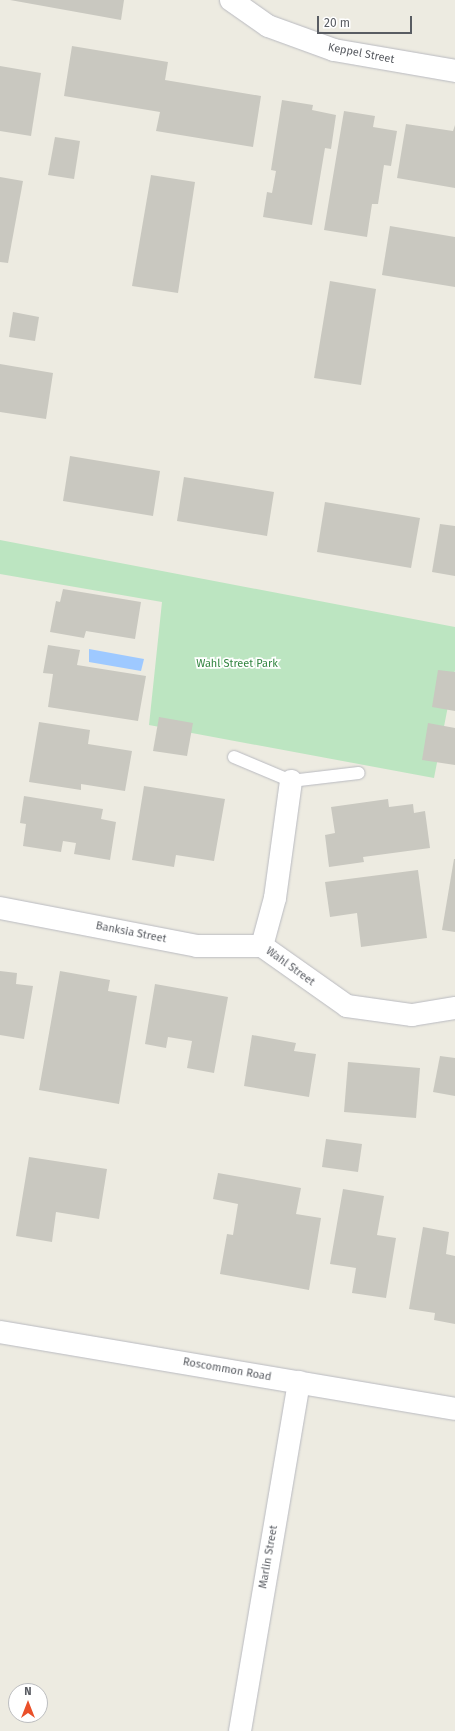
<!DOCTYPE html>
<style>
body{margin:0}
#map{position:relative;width:455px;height:1731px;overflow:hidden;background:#edebe1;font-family:"Fira Sans",sans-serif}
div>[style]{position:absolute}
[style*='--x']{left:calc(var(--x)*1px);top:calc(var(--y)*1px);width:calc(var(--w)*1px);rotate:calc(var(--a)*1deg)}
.green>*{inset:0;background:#bce5c1}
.water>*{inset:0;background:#9ec9ff}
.building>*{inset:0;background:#c9c8c0}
.roads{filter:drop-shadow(0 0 1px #b9bac0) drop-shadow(0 0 1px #b9bac0)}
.lane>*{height:12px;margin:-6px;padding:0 6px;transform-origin:6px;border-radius:6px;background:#fff}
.street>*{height:22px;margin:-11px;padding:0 11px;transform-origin:11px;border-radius:11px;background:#fff}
.secondary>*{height:22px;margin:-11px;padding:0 11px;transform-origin:11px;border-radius:11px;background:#fff}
span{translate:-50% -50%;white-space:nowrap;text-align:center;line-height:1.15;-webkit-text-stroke:3.5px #fff;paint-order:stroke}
.street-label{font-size:11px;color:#595c62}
.park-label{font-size:11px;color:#348642}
.north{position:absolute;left:8px;top:1683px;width:40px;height:40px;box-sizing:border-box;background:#fff;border:1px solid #bdbec0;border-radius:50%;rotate:0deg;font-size:11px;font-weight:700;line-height:16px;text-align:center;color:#595c62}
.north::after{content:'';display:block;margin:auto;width:14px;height:18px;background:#ea502a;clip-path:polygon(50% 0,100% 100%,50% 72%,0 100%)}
.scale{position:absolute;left:317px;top:16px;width:95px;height:18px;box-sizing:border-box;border:2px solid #595c62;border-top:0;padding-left:5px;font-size:12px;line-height:14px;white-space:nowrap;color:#595c62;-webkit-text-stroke:3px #fff;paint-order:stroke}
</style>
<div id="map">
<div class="green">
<i style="clip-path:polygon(0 540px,455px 627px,455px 670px,434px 778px,149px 725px,162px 602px,0 574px)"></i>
</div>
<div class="water">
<i style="clip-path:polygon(89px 649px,144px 659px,141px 671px,89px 662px)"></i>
</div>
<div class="building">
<i style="clip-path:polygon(10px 0,124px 0,121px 20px)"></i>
<i style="clip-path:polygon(72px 46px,168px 62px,165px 80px,261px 96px,253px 147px,156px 131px,160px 112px,64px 96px)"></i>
<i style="clip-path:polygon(0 66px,41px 73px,31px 136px,0 131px)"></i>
<i style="clip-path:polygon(282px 100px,313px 105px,312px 110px,336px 115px,331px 149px,325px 148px,312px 225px,263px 217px,267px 192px,272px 193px,276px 171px,271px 170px)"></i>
<i style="clip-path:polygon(344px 111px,375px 116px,373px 127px,397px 131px,391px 166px,384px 165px,378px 204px,372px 204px,367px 237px,324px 230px)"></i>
<i style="clip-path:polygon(406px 124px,453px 131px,455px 125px,455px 188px,397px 178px)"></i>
<i style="clip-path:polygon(55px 137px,80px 141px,74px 179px,48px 175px)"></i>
<i style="clip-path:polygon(151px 175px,195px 182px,178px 293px,132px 286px)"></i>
<i style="clip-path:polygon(0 177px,23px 181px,8px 263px,0 262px)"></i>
<i style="clip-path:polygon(390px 226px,455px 237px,455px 287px,382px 275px)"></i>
<i style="clip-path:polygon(330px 281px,376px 289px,361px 385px,314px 378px)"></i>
<i style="clip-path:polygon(13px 312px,39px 317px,35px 341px,9px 337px)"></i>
<i style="clip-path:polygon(0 364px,53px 373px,46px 419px,0 412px)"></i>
<i style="clip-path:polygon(70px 456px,160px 471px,153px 516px,63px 501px)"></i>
<i style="clip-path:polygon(184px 477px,274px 492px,267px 536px,177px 521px)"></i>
<i style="clip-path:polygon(325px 502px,420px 518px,411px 568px,317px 552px)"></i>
<i style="clip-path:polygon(440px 524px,455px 526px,455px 576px,432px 572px)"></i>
<i style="clip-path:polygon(63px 589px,141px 602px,135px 639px,86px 631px,84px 638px,50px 632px,56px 601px,60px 602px)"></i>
<i style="clip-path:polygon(48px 645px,80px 650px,77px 665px,146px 676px,138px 721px,48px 707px,53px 674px,43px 673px)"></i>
<i style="clip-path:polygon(438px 670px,455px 672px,455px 711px,432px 707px)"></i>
<i style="clip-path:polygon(159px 717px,193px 723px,187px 756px,153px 751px)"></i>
<i style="clip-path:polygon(39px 722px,90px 730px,88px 744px,132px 751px,125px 791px,81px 784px,81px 790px,29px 782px)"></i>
<i style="clip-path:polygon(428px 723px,455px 728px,455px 765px,422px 760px)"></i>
<i style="clip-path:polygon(144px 786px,225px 799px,214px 861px,176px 855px,174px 867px,132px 860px)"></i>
<i style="clip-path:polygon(24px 796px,103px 809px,101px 819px,116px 822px,110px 860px,74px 854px,76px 843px,63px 841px,61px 852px,23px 846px,26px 824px,20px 823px)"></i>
<i style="clip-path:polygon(388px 799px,389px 807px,413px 804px,414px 813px,425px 811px,430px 848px,363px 857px,364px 862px,329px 867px,325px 835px,335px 833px,331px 807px)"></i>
<i style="clip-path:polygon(454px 859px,455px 859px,455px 932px,442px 930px)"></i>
<i style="clip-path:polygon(418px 870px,427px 938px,361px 947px,357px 913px,330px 917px,325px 882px)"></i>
<i style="clip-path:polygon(0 971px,17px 973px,16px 984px,33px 986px,24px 1039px,0 1035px)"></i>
<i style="clip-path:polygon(60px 971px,110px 980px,108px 991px,137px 996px,119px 1104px,39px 1090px)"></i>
<i style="clip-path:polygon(155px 984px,228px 997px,214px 1073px,187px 1068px,192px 1041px,168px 1037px,166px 1048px,145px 1044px)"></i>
<i style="clip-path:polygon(252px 1035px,296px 1043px,294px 1051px,316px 1054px,309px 1097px,244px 1086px)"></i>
<i style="clip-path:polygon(440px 1056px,455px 1058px,455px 1096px,433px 1092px)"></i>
<i style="clip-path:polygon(348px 1062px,420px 1068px,416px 1118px,344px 1112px)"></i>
<i style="clip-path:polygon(326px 1139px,362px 1144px,358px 1172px,322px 1167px)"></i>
<i style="clip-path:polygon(29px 1157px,107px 1169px,99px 1219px,56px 1212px,52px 1242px,16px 1236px)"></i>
<i style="clip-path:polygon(218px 1173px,301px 1188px,296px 1214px,321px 1218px,309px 1290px,220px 1274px,227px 1234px,233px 1235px,238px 1204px,213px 1199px)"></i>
<i style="clip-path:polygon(343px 1189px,384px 1196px,377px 1235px,396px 1238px,386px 1298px,352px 1293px,356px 1268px,330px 1264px)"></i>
<i style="clip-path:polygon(423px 1227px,449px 1232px,446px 1254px,455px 1256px,455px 1324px,434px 1320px,435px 1313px,409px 1309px)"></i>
</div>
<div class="roads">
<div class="lane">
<i style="--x:234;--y:757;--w:62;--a:22.8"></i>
<i style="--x:291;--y:781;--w:68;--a:-6.7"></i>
</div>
<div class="street">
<i style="--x:231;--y:0;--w:45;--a:35.1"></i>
<i style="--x:268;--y:26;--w:70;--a:20"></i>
<i style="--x:334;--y:50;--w:123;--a:9.8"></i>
<i style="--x:291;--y:781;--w:118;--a:97.8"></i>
<i style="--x:275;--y:898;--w:50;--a:105.2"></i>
<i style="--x:262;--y:946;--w:104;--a:35.2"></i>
<i style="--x:347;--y:1006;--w:66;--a:7.9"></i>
<i style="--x:412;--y:1015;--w:44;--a:-9.2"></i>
<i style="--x:0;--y:908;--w:201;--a:10.9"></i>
<i style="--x:197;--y:946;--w:65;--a:0"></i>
<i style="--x:240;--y:1731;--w:354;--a:-80.4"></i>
</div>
<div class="secondary">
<i style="--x:0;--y:1332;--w:461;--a:9.6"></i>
</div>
</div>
<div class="street-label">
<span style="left:361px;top:54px;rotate:11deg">Keppel Street</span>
<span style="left:131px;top:933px;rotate:11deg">Banksia Street</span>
<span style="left:290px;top:967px;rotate:36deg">Wahl Street</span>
<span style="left:227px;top:1370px;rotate:10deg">Roscommon Road</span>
<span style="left:269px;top:1557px;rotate:-80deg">Marlin Street</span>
</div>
<div class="park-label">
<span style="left:237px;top:664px">Wahl Street Park</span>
</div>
<div class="north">N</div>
<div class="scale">20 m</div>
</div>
